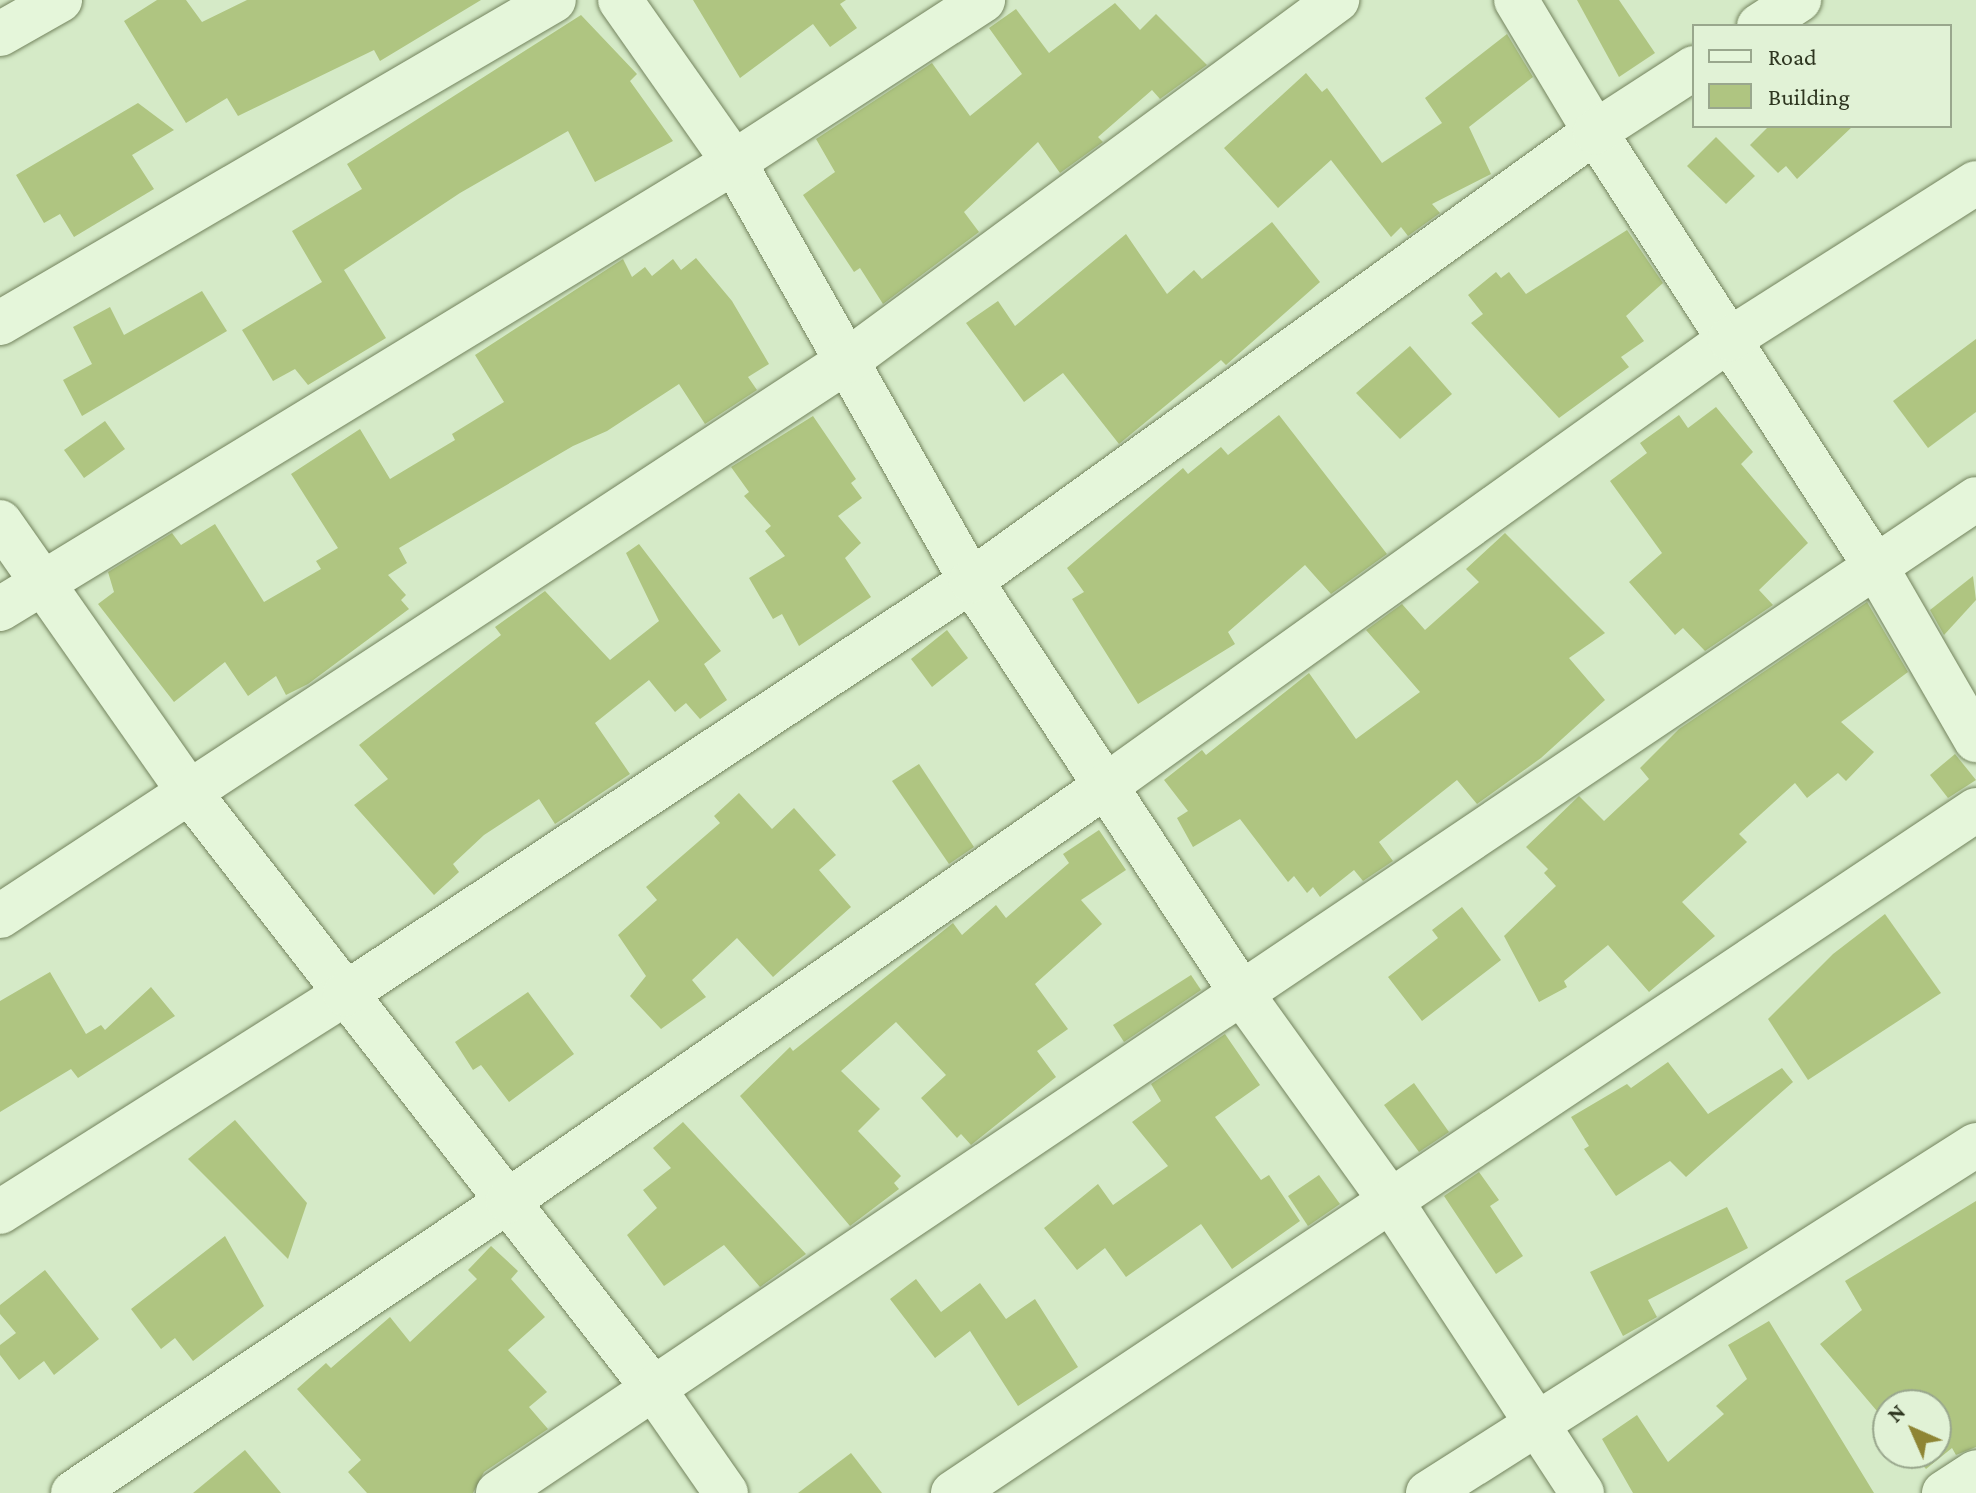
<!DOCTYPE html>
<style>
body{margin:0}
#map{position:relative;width:1976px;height:1493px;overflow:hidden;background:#d5eac7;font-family:"Crimson Pro",serif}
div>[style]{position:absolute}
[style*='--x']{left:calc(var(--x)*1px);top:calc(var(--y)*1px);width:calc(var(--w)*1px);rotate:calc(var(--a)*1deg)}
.building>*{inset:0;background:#afc581}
.roads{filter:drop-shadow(0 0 2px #74845e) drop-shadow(0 0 2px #74845e)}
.minor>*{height:44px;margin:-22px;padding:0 22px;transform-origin:22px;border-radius:22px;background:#e5f6da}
span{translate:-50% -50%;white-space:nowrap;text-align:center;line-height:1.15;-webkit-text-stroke:6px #e1f2d6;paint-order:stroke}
.legend{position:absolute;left:1692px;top:24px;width:260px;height:104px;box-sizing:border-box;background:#e1f2d6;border:2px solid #99a78d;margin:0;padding:10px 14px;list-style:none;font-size:24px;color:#2e3620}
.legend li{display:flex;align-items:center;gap:16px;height:40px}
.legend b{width:40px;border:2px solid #99a78d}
.north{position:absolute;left:1872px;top:1389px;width:80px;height:80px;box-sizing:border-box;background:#e1f2d6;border:2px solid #99a78d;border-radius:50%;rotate:315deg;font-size:22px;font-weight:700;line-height:32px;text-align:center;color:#2e3620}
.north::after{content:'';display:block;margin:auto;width:28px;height:36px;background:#8e8534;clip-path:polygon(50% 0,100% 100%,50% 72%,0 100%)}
</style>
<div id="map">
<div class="building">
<i style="clip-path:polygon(157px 0,186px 0,202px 22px,247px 0,481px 0,380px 61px,374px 50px,238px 116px,227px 98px,186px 123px,124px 21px)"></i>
<i style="clip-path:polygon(693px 0,846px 0,840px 4px,857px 28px,830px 47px,813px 24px,740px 78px)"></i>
<i style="clip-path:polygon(1577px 0,1619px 0,1655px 53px,1619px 77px)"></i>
<i style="clip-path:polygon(1115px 3px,1140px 30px,1156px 14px,1207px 65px,1160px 99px,1152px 90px,1098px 137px,1103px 142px,1060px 173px,1038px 142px,964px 212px,979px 232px,883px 304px,860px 268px,854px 272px,803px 195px,835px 172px,816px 139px,932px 63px,970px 116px,1022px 74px,989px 28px,1016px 9px,1049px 53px)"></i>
<i style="clip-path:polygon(581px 15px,637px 74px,630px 81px,673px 141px,595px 182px,568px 131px,460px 193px,344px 270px,386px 338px,308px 385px,295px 369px,273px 381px,242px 330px,322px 282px,292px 231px,362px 189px,347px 164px)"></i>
<i style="clip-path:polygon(1507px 34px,1533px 77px,1469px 127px,1491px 174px,1432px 204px,1440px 213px,1408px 236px,1401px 227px,1391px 237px,1331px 160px,1278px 208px,1224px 148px,1306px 73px,1322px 92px,1327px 88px,1382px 163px,1442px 123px,1425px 98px)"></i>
<i style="clip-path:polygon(138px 103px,174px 130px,132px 155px,154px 189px,74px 237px,60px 214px,44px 223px,16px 175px)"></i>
<i style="clip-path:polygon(1769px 126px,1853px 126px,1797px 179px,1786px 166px,1778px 173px,1750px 145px)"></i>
<i style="clip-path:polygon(1716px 137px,1755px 176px,1726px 204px,1687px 166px)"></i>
<i style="clip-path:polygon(1272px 222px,1320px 282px,1226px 365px,1221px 360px,1119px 444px,1063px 373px,1024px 402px,966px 323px,998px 301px,1015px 326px,1126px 234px,1167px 294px,1194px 270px,1202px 279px)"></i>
<i style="clip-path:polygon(1627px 230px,1663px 283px,1626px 316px,1644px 341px,1621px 357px,1629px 367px,1559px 418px,1471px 323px,1483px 314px,1468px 295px,1496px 272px,1501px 278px,1509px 272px,1526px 294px)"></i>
<i style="clip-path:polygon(696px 258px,732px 301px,769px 364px,748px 377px,757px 390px,705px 424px,679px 384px,607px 431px,573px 446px,399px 548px,407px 563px,388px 575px,406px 595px,401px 600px,409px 609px,308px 684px,286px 695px,276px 676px,248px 696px,225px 662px,174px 702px,98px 604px,114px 592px,108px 572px,172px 533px,181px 545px,215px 524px,264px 602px,321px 569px,316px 561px,338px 548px,291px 474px,360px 429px,390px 479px,455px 440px,452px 434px,504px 402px,475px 355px,623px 259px,632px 277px,645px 267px,652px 276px,673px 259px,681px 270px)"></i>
<i style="clip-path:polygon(202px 291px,227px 331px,82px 416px,63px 380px,92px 364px,73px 327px,110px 307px,124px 335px)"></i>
<i style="clip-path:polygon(1976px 339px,1976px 412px,1928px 448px,1893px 401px)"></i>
<i style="clip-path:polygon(1410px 346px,1452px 394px,1400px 439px,1356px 393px)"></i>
<i style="clip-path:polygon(1716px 407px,1753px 452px,1741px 464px,1808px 543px,1759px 590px,1773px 605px,1705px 651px,1683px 628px,1675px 635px,1629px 582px,1662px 553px,1610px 481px,1647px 453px,1640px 443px,1679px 415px,1688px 428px)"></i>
<i style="clip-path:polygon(1279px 415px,1387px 554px,1331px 594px,1305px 565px,1228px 632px,1235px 644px,1138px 704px,1072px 599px,1084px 592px,1067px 568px,1183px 468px,1188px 474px,1221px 447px,1228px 455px)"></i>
<i style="clip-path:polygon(813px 416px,856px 479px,851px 483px,862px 498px,838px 516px,861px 543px,845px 558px,871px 597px,799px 646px,782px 614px,773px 619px,749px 578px,785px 556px,765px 531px,771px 526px,744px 496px,749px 492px,731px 467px)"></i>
<i style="clip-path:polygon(105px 421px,125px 449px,84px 478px,64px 450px)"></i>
<i style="clip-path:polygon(1505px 533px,1605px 633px,1569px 658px,1605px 700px,1541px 758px,1477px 804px,1457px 780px,1379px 842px,1393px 861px,1363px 881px,1354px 870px,1320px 897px,1313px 887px,1307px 893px,1294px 876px,1288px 882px,1240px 819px,1193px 847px,1177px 818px,1188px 811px,1164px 780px,1202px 750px,1206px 755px,1309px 673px,1356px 739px,1420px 692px,1366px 630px,1402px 604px,1425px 630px,1479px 582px,1466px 569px)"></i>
<i style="clip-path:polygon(639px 544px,721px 651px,704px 664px,727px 700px,700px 719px,686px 703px,675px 712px,649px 680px,595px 723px,630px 774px,555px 824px,539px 799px,484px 835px,453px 864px,459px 872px,434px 895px,354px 805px,388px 779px,359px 745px,501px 635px,495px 627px,545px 591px,610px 660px,659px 621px,626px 553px)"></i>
<i style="clip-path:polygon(1973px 576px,1976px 600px,1944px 635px,1930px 610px)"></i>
<i style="clip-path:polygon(1867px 602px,1908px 672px,1841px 722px,1874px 752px,1846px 781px,1838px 773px,1807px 798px,1795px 783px,1739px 834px,1747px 842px,1682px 902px,1715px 936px,1649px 992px,1608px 945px,1564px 981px,1567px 987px,1539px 1002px,1504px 936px,1556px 886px,1544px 873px,1548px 869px,1526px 847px,1579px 796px,1604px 821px,1649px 779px,1640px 768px,1679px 729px)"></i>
<i style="clip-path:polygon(947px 630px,968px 658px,932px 687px,911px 659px)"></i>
<i style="clip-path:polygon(1955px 754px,1976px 780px,1948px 798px,1930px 775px)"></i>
<i style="clip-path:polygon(919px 764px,974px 847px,949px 864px,892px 781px)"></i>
<i style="clip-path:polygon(739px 793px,772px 829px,794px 808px,836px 855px,819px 870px,851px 907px,773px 977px,737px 938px,692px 980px,706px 997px,661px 1029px,630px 996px,646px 976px,618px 935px,657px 900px,646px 887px,720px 823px,714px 816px)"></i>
<i style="clip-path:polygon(1099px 830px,1126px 870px,1081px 900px,1102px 924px,1035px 984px,1068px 1029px,1037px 1051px,1056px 1077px,971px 1145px,961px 1134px,957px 1138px,921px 1098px,946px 1075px,896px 1022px,841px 1071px,880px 1109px,858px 1131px,901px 1176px,894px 1183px,899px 1189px,850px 1226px,740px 1096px,790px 1047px,793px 1051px,953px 923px,962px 935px,996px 905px,1006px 918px,1069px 863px,1063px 854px)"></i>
<i style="clip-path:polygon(1462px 907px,1501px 960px,1422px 1021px,1388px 977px,1438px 938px,1432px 930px)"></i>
<i style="clip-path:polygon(1885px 914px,1941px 993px,1808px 1080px,1768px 1019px,1833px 954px)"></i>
<i style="clip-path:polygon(50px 972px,86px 1034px,101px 1025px,105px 1030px,151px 987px,175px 1016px,78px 1078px,71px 1069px,0 1112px,0 1001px)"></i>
<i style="clip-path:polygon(1191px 975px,1201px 990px,1124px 1042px,1113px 1025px)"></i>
<i style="clip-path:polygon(528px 992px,574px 1054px,509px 1102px,481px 1065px,473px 1070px,455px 1042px)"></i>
<i style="clip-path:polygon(1225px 1034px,1260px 1085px,1215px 1117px,1261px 1180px,1269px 1175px,1300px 1221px,1232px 1269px,1201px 1224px,1126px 1277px,1105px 1248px,1077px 1270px,1044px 1228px,1098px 1184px,1113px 1205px,1168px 1166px,1132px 1122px,1161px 1101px,1151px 1084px)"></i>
<i style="clip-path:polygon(1668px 1062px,1708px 1114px,1782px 1068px,1793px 1082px,1686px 1177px,1670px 1161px,1616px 1196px,1584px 1149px,1589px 1146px,1571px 1117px,1627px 1084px,1631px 1088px)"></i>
<i style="clip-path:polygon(1414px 1083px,1449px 1132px,1419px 1152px,1384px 1105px)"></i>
<i style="clip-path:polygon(235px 1120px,307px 1203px,288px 1259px,188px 1159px)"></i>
<i style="clip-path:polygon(683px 1122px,806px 1254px,760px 1287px,724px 1245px,664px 1286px,627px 1235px,657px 1208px,643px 1190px,671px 1168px,653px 1148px)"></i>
<i style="clip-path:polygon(1479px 1172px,1499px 1200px,1490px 1206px,1523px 1256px,1496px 1274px,1444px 1196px)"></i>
<i style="clip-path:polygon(1319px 1175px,1340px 1204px,1308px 1226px,1288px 1196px)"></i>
<i style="clip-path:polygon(1976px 1201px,1976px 1447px,1956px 1455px,1952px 1448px,1926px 1469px,1913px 1453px,1936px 1453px,1936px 1405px,1888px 1405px,1888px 1424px,1820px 1344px,1862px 1310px,1845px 1281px)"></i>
<i style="clip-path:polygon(1727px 1207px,1748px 1248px,1648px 1300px,1657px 1317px,1623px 1336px,1590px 1272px)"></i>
<i style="clip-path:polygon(225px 1236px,264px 1306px,193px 1361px,175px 1338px,161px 1349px,131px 1309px)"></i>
<i style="clip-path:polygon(491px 1246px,518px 1271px,511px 1279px,545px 1317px,508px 1350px,547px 1392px,529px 1407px,548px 1429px,484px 1472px,473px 1493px,367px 1493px,348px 1472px,361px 1460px,297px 1389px,326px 1363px,331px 1368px,390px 1317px,410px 1342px,477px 1279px,468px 1270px)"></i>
<i style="clip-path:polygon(45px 1270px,99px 1339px,54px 1375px,44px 1361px,19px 1380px,0 1355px,0 1345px,16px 1333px,0 1314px,0 1305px)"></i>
<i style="clip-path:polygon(916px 1279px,941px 1312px,980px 1283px,1006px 1319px,1035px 1299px,1078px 1367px,1018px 1406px,970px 1331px,935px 1358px,890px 1299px)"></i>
<i style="clip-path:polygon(1769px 1321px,1874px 1493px,1633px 1493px,1602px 1439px,1637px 1415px,1668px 1462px,1724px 1414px,1716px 1406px,1747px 1379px,1728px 1345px)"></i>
<i style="clip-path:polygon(245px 1450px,281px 1493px,193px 1493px)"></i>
<i style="clip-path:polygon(851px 1453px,882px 1493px,798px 1493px)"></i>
</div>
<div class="roads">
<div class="minor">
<i style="--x:620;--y:0;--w:198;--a:54.9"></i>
<i style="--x:734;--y:162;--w:481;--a:60.5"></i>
<i style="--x:971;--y:581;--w:494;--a:56.7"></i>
<i style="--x:1242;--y:994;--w:255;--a:54.3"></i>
<i style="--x:1391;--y:1201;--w:349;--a:56.8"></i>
<i style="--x:1516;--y:0;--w:154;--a:59.1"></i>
<i style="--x:1595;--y:132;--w:518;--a:57.14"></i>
<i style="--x:1876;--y:567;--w:200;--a:60"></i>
<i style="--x:1759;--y:26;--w:48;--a:-33"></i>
<i style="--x:0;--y:34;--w:69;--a:-29.5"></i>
<i style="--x:0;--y:323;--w:641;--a:-30.24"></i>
<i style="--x:0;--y:522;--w:331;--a:55"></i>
<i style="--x:190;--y:793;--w:754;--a:52.11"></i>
<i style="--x:653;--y:1388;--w:128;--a:55.2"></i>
<i style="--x:0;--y:609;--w:859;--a:-31.34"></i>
<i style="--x:734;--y:162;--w:297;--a:-33"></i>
<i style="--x:0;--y:916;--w:1013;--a:-33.23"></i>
<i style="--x:847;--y:361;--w:609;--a:-36.38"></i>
<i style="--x:0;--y:1212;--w:408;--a:-32.3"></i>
<i style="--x:345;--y:994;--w:750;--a:-33.41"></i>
<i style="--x:971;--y:581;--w:769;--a:-35.74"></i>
<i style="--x:1595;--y:132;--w:118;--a:-32.9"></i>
<i style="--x:73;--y:1493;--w:524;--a:-33.87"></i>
<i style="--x:508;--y:1201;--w:729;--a:-34.78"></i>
<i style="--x:1107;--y:785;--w:766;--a:-35.6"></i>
<i style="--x:1730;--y:339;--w:291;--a:-32.4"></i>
<i style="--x:498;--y:1493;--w:1781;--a:-33.92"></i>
<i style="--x:953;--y:1493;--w:1230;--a:-33.73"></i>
<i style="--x:1428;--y:1493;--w:649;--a:-32.42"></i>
<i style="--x:1944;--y:1493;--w:38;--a:-33"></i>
</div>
</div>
<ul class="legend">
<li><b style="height:10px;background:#e5f6da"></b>Road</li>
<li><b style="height:22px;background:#afc581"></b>Building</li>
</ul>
<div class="north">N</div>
</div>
